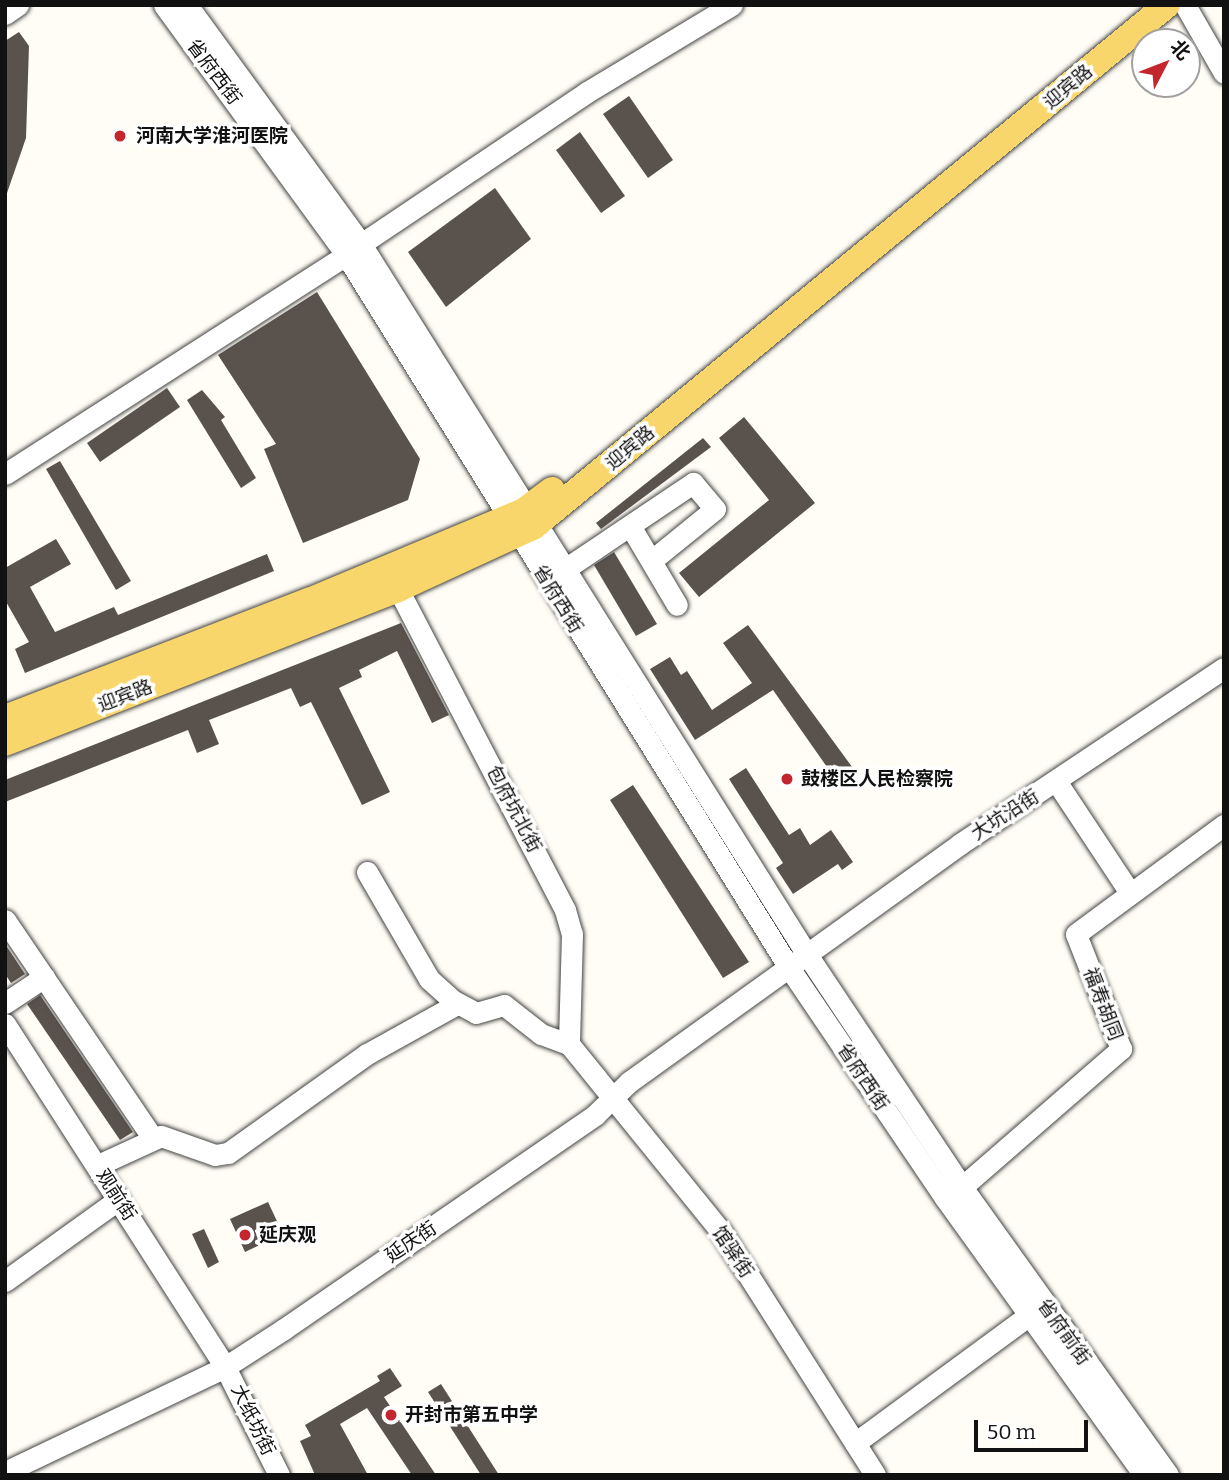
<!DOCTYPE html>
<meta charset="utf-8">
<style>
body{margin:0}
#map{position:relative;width:1229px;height:1480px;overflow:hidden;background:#fffdf5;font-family:Bitter,"Noto Sans SC",serif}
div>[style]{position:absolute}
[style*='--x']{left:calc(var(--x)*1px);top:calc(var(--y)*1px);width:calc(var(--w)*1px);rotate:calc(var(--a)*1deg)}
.building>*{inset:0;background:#5a524d}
.roads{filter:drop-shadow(0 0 2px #444) drop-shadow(0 0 2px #444)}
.minor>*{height:21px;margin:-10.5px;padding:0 10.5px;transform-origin:10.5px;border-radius:10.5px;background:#fff}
.major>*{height:26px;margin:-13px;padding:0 13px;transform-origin:13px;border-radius:13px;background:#f9d66b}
.dots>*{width:19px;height:19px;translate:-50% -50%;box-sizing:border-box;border:4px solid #fff;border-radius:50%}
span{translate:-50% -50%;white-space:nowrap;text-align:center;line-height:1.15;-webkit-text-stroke:7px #fff;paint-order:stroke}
.street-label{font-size:19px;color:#111}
.poi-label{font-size:19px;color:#111;font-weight:700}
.left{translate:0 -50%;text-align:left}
.frame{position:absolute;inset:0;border:7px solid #111;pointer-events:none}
.north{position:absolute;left:1131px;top:28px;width:70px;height:70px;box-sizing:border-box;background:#fff;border:2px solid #a0a0a0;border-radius:50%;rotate:48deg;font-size:19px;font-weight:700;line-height:28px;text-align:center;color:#111}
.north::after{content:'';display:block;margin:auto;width:24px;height:32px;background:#c4262e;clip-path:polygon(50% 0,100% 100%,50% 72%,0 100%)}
.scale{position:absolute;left:974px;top:1420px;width:114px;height:32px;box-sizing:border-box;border:4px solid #111;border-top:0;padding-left:9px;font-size:21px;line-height:24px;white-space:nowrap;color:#111;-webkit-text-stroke:5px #fff;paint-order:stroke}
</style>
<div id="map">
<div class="building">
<i style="clip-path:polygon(19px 32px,29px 46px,26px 138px,7px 193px,5px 41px)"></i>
<i style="clip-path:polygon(629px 96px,673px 160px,648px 178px,603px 114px)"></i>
<i style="clip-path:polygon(580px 132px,625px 196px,601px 213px,556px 150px)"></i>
<i style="clip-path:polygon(495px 188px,531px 239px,446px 307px,408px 252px)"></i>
<i style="clip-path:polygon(317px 292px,420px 459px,408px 500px,303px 543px,264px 449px,276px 444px,218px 355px)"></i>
<i style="clip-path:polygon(167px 388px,180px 407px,100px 462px,87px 443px)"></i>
<i style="clip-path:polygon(202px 390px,225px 417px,221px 420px,256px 478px,241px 488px,187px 400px)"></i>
<i style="clip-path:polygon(744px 417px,815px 503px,699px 597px,679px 573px,769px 500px,719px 438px)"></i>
<i style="clip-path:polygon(703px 438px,711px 447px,601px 529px,596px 523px)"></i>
<i style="clip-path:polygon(60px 461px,131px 581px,116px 590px,46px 469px)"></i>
<i style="clip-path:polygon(56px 539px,71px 564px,30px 587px,55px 632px,114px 607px,118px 615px,267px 554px,274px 571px,25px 673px,15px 649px,29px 642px,5px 600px,5px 568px)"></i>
<i style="clip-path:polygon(614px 552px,657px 624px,636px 636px,594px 565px)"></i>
<i style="clip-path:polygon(401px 623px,449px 715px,432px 723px,397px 651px,359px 670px,362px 677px,339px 688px,390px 792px,362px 805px,311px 702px,300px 707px,291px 688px,209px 720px,219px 744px,197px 753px,188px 730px,5px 802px,5px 780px)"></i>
<i style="clip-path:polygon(748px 625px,858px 775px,841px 787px,773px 690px,695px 740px,650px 669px,670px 657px,681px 675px,687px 671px,712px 710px,752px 683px,723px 643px)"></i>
<i style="clip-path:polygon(746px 768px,789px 835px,800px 828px,810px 845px,831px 830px,853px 862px,842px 870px,838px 864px,793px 894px,776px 868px,783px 863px,729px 779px)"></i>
<i style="clip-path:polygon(633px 785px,749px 962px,723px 978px,610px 800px)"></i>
<i style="clip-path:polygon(5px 944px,25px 974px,11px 983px,5px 974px)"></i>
<i style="clip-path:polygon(40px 995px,133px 1132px,120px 1140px,27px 1004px)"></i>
<i style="clip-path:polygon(268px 1202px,283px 1234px,245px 1252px,230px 1219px)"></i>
<i style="clip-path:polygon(204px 1229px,219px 1262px,208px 1268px,192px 1234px)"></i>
<i style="clip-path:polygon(390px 1368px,402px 1386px,384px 1397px,436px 1475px,412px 1475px,367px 1408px,340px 1424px,368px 1475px,315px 1475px,300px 1441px,311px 1436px,305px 1425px,380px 1381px,377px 1376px)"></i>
<i style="clip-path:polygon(441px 1384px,499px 1475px,481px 1475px,428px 1392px)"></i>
</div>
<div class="roads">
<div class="minor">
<i style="--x:164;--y:5;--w:309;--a:53.9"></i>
<i style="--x:346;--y:255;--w:837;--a:58.13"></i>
<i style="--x:788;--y:966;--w:280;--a:55.9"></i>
<i style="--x:945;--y:1198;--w:341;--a:54.3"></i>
<i style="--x:187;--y:5;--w:296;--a:53.9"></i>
<i style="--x:361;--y:244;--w:837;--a:57.89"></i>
<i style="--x:806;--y:953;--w:281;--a:56.3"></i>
<i style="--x:962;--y:1187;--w:354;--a:54.4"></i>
<i style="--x:1185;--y:5;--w:78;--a:60.2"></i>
<i style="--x:5;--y:14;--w:16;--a:-35"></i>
<i style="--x:361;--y:244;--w:272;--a:-33.9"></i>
<i style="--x:587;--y:92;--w:169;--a:-31"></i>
<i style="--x:5;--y:474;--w:405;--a:-32.7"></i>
<i style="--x:632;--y:529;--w:88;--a:59.4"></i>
<i style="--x:562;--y:571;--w:158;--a:-33.9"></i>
<i style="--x:693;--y:483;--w:34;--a:50"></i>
<i style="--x:715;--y:509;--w:82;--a:140.9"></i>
<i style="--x:398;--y:589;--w:362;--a:62.5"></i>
<i style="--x:565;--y:910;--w:25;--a:74"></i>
<i style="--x:572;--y:934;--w:110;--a:91.6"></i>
<i style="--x:569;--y:1044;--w:242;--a:51"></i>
<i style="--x:721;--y:1232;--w:288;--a:57.6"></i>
<i style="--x:1056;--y:781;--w:134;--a:56.5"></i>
<i style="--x:367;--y:872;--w:124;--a:59.9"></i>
<i style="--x:429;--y:979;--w:31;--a:42"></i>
<i style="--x:452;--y:1000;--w:27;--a:28"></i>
<i style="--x:476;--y:1013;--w:29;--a:-16"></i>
<i style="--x:504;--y:1005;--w:47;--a:38.1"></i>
<i style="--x:541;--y:1034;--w:30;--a:20"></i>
<i style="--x:5;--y:920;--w:262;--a:55.9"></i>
<i style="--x:5;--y:1003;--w:47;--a:-33.7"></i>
<i style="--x:5;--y:1024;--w:407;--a:57.3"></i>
<i style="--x:225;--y:1367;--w:121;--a:63.4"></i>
<i style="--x:98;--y:1165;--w:69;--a:-24.7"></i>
<i style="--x:161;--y:1136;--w:57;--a:19.4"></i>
<i style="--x:215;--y:1155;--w:13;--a:-9"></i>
<i style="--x:228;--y:1153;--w:171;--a:-35.5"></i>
<i style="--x:367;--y:1054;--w:103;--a:-29.1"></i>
<i style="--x:962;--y:1187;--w:211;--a:-41"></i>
<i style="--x:1121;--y:1049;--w:123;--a:-111.4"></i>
<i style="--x:1076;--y:934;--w:184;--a:-36.4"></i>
<i style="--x:5;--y:1281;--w:140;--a:-35.7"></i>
<i style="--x:855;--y:1443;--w:215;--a:-36.3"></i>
<i style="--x:5;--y:1472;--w:244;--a:-25.5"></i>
<i style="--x:225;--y:1367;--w:70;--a:-32.8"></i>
<i style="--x:284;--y:1329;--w:378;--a:-34.5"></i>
<i style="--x:595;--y:1115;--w:47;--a:-44.1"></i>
<i style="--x:629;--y:1082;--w:408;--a:-35.7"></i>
<i style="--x:960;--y:844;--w:317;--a:-33.7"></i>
</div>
<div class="major">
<i style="--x:5;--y:718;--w:326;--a:-21.1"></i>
<i style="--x:309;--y:601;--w:233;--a:-22.7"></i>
<i style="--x:524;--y:511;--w:35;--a:-37"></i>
<i style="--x:5;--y:743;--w:422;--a:-21.4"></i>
<i style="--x:398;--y:589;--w:149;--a:-24.7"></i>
<i style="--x:533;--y:527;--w:821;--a:-39.47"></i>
</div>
</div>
<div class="dots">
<i style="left:120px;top:136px;background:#c4262e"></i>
<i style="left:787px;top:779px;background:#c4262e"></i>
<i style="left:245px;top:1235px;background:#c4262e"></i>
<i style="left:391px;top:1415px;background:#c4262e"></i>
</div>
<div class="street-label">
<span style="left:214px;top:72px;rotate:53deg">省府西街</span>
<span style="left:1068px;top:87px;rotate:-40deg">迎宾路</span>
<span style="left:630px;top:448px;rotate:-40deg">迎宾路</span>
<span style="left:558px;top:599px;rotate:58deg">省府西街</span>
<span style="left:125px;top:696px;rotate:-21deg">迎宾路</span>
<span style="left:514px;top:809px;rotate:62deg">包府坑北街</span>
<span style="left:1005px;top:815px;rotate:-33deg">大坑沿街</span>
<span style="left:1103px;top:1004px;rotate:69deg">福寿胡同</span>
<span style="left:863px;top:1077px;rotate:56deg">省府西街</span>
<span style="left:116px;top:1195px;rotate:57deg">观前街</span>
<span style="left:411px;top:1242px;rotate:-34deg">延庆街</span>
<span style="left:733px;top:1252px;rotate:56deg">馆驿街</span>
<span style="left:1064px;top:1332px;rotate:54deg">省府前街</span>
<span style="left:253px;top:1420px;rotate:64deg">大纸坊街</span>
</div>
<div class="poi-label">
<span class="left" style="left:136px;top:136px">河南大学淮河医院</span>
<span class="left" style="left:801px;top:779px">鼓楼区人民检察院</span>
<span class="left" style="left:259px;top:1235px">延庆观</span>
<span class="left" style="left:405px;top:1415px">开封市第五中学</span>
</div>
<div class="frame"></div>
<div class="north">北</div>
<div class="scale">50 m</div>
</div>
